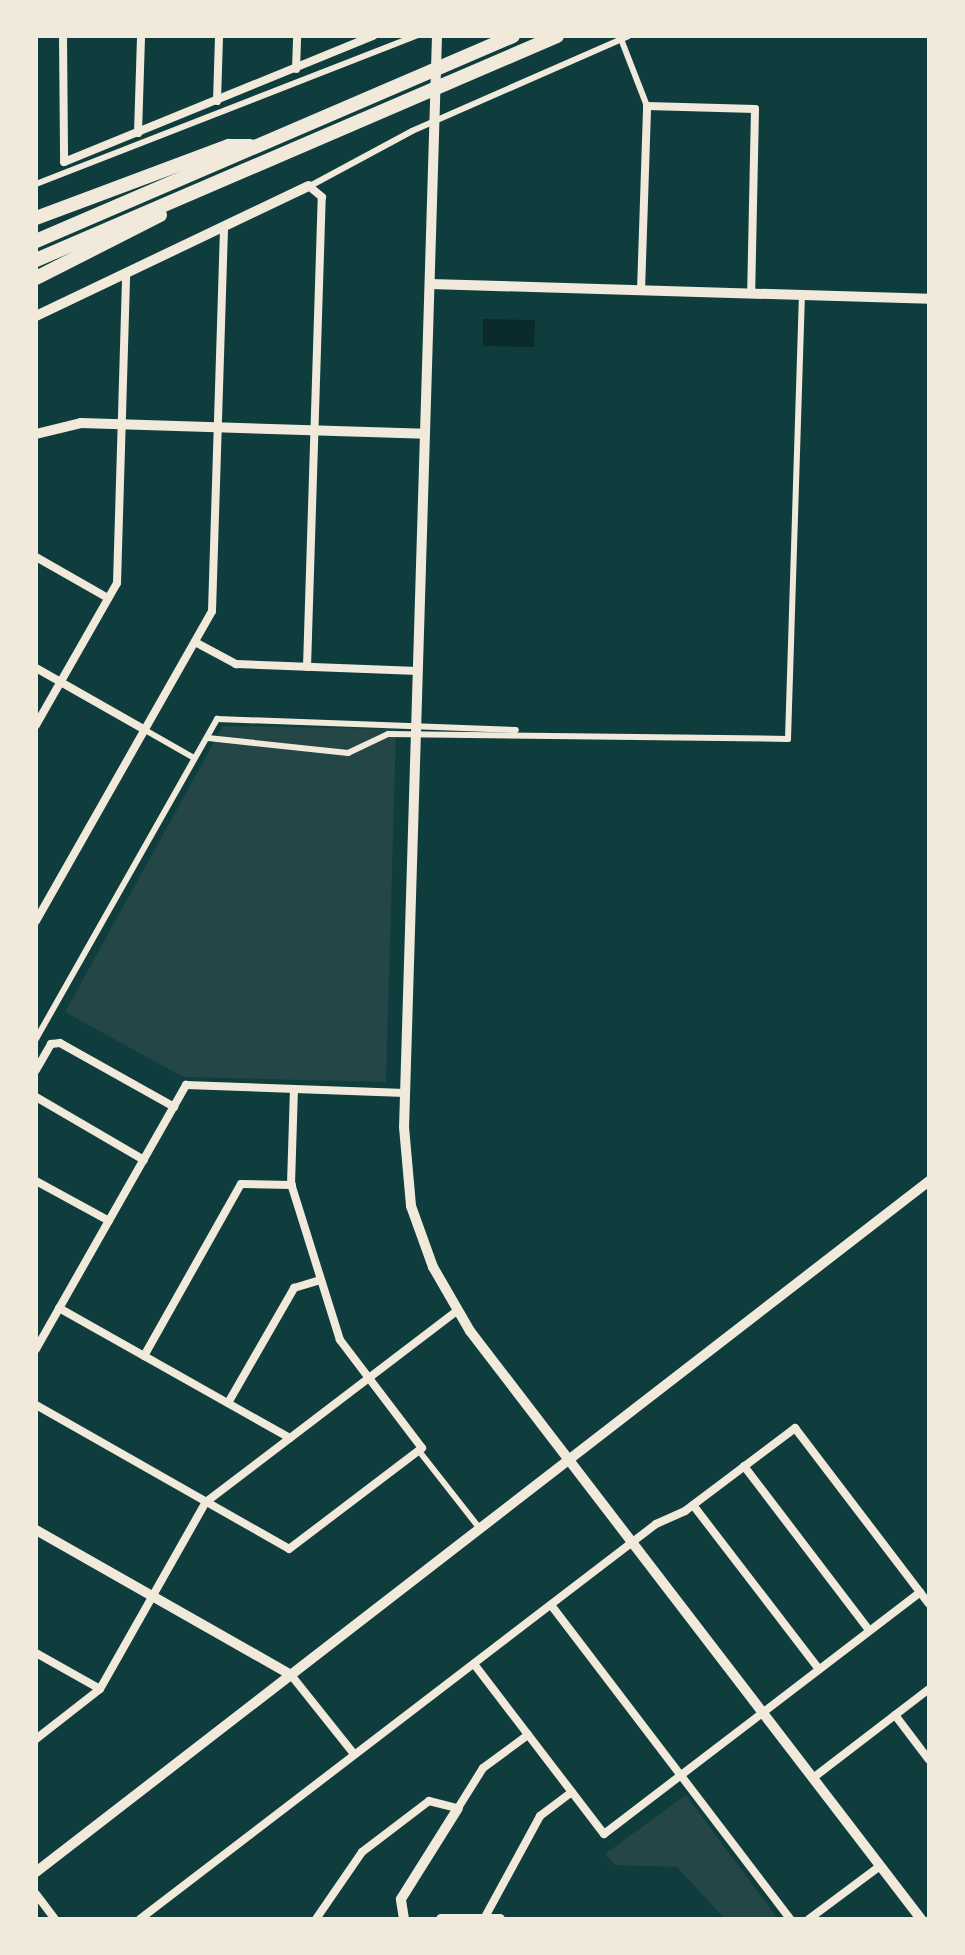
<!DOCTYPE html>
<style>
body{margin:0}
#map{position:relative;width:965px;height:1955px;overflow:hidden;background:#0f3d3e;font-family:"Roboto Condensed",sans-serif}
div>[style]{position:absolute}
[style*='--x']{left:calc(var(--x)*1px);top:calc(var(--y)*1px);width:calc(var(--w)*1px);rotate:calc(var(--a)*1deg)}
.green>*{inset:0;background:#244646}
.water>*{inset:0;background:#0a2a2b}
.pedestrian>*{height:6px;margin:-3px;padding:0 3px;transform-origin:3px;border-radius:3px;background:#f1e9da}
.minor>*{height:8px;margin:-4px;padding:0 4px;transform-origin:4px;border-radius:4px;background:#f1e9da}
.tertiary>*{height:10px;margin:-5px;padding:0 5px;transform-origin:5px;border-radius:5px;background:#f1e9da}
.trunk>*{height:14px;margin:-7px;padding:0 7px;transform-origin:7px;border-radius:7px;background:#f1e9da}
span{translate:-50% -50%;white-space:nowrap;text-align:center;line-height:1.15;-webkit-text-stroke:6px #f1e9da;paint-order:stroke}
.frame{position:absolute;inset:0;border:38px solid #f1e9da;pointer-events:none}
</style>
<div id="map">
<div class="green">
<i style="clip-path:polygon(223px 726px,396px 729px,386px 1082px,183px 1077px,65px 1012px)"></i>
<i style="clip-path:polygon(686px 1795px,778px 1919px,725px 1919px,677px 1867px,615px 1865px,605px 1854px)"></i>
</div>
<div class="water">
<i style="clip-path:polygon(483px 319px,535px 320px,534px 347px,483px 346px)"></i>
</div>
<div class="pedestrian">
<i style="--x:621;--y:39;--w:72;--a:68.8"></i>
<i style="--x:36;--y:184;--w:408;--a:-21.3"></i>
<i style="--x:310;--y:186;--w:116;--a:-28.3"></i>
<i style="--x:412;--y:131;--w:236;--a:-23.7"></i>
<i style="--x:145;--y:730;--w:56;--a:29.7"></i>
<i style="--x:208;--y:738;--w:141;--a:6.1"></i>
<i style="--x:348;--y:753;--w:44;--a:-25.4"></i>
<i style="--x:388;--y:734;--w:400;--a:0.7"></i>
<i style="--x:788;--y:739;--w:443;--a:-88.2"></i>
<i style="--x:36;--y:1039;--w:368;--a:-60.5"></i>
<i style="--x:217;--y:719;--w:299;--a:2.1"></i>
<i style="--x:419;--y:1451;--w:100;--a:51.9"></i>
</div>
<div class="minor">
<i style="--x:63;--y:36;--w:126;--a:89.5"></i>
<i style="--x:64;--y:162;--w:334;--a:-22.2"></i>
<i style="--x:296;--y:69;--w:33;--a:-88"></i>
<i style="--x:217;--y:101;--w:65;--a:-88.2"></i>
<i style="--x:138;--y:133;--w:97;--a:-88.2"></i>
<i style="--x:641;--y:291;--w:185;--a:-88.1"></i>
<i style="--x:647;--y:106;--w:108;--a:1.6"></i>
<i style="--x:755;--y:109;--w:185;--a:91.2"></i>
<i style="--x:36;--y:557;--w:83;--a:29.7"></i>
<i style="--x:195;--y:642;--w:47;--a:28.2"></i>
<i style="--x:236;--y:664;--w:182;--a:2.2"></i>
<i style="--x:307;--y:667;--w:470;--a:-88.2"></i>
<i style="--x:322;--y:197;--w:17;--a:-140"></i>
<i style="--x:36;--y:668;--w:125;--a:29.6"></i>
<i style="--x:36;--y:725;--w:163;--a:-60.3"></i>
<i style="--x:117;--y:583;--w:309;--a:-88.3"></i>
<i style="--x:36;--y:921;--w:356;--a:-60.4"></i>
<i style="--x:212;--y:611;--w:384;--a:-88.2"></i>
<i style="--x:36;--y:1070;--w:30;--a:-60"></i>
<i style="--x:51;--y:1044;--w:9;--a:-6"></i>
<i style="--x:60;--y:1043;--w:131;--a:29.3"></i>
<i style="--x:36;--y:1097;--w:125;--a:30.3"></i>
<i style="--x:36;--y:1181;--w:83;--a:28.7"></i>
<i style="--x:59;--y:1308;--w:265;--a:29.4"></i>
<i style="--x:36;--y:1349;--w:304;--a:-60.4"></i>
<i style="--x:186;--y:1085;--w:219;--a:2.1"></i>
<i style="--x:144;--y:1356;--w:197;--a:-60.6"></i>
<i style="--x:241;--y:1184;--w:51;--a:1.1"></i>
<i style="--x:228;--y:1403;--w:133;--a:-60.1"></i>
<i style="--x:294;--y:1288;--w:28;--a:-17"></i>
<i style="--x:36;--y:1405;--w:291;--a:29.6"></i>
<i style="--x:289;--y:1549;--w:167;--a:-37.2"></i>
<i style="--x:422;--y:1448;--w:136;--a:-127.2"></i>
<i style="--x:340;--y:1340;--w:164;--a:-107.4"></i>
<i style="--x:291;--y:1184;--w:95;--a:-88.2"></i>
<i style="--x:744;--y:1466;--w:206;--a:52.7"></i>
<i style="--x:693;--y:1505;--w:207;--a:52.5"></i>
<i style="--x:551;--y:1605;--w:395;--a:52.7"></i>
<i style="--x:36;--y:1653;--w:73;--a:29.4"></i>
<i style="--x:474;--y:1664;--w:214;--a:52.6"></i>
<i style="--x:604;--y:1834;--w:398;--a:-37.4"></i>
<i style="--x:291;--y:1675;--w:101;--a:51.4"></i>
<i style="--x:895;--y:1715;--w:56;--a:52.9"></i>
<i style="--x:36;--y:1739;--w:81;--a:-38"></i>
<i style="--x:100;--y:1689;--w:215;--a:-60.5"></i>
<i style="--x:206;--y:1502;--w:315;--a:-37.3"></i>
<i style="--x:813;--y:1778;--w:146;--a:-37.5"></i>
<i style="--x:36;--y:1894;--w:31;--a:53"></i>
<i style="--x:485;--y:1917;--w:115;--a:-61.4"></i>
<i style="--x:540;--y:1816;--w:40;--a:-37"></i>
<i style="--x:140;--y:1919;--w:650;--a:-37.43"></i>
<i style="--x:656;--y:1524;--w:32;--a:-24"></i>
<i style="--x:685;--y:1511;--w:138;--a:-37"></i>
<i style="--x:795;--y:1428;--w:221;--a:52.7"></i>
<i style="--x:316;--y:1919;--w:81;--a:-55.5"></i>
<i style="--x:362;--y:1852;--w:84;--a:-37.3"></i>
<i style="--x:429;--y:1801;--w:30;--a:14"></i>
<i style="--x:458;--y:1808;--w:47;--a:-58"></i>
<i style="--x:483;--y:1768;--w:56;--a:-36.3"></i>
<i style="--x:809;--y:1919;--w:89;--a:-36.7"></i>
</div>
<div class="tertiary">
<i style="--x:437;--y:36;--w:1091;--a:91.73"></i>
<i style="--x:404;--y:1127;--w:79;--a:84.9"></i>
<i style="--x:411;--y:1206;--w:65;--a:70.2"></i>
<i style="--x:433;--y:1267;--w:74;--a:60"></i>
<i style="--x:470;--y:1331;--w:741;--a:52.51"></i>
<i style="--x:430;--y:284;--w:499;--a:1.7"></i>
<i style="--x:36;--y:316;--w:302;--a:-25.5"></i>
<i style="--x:36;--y:434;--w:46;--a:-13.7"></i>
<i style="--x:81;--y:423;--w:344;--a:1.8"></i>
<i style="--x:36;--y:1530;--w:293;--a:29.6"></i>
<i style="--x:36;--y:1872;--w:1129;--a:-37.73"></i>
<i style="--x:404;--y:1919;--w:20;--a:-99"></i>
<i style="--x:401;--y:1899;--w:107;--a:-57.9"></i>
<i style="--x:441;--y:1919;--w:59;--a:0"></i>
</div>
<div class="trunk">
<i style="--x:36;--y:218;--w:206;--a:-20.5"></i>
<i style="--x:229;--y:146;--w:21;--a:0"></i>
<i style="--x:36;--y:241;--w:519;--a:-23.26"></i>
<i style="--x:36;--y:260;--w:567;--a:-23.26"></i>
<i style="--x:36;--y:278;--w:139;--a:-26.9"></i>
</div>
<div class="frame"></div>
</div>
